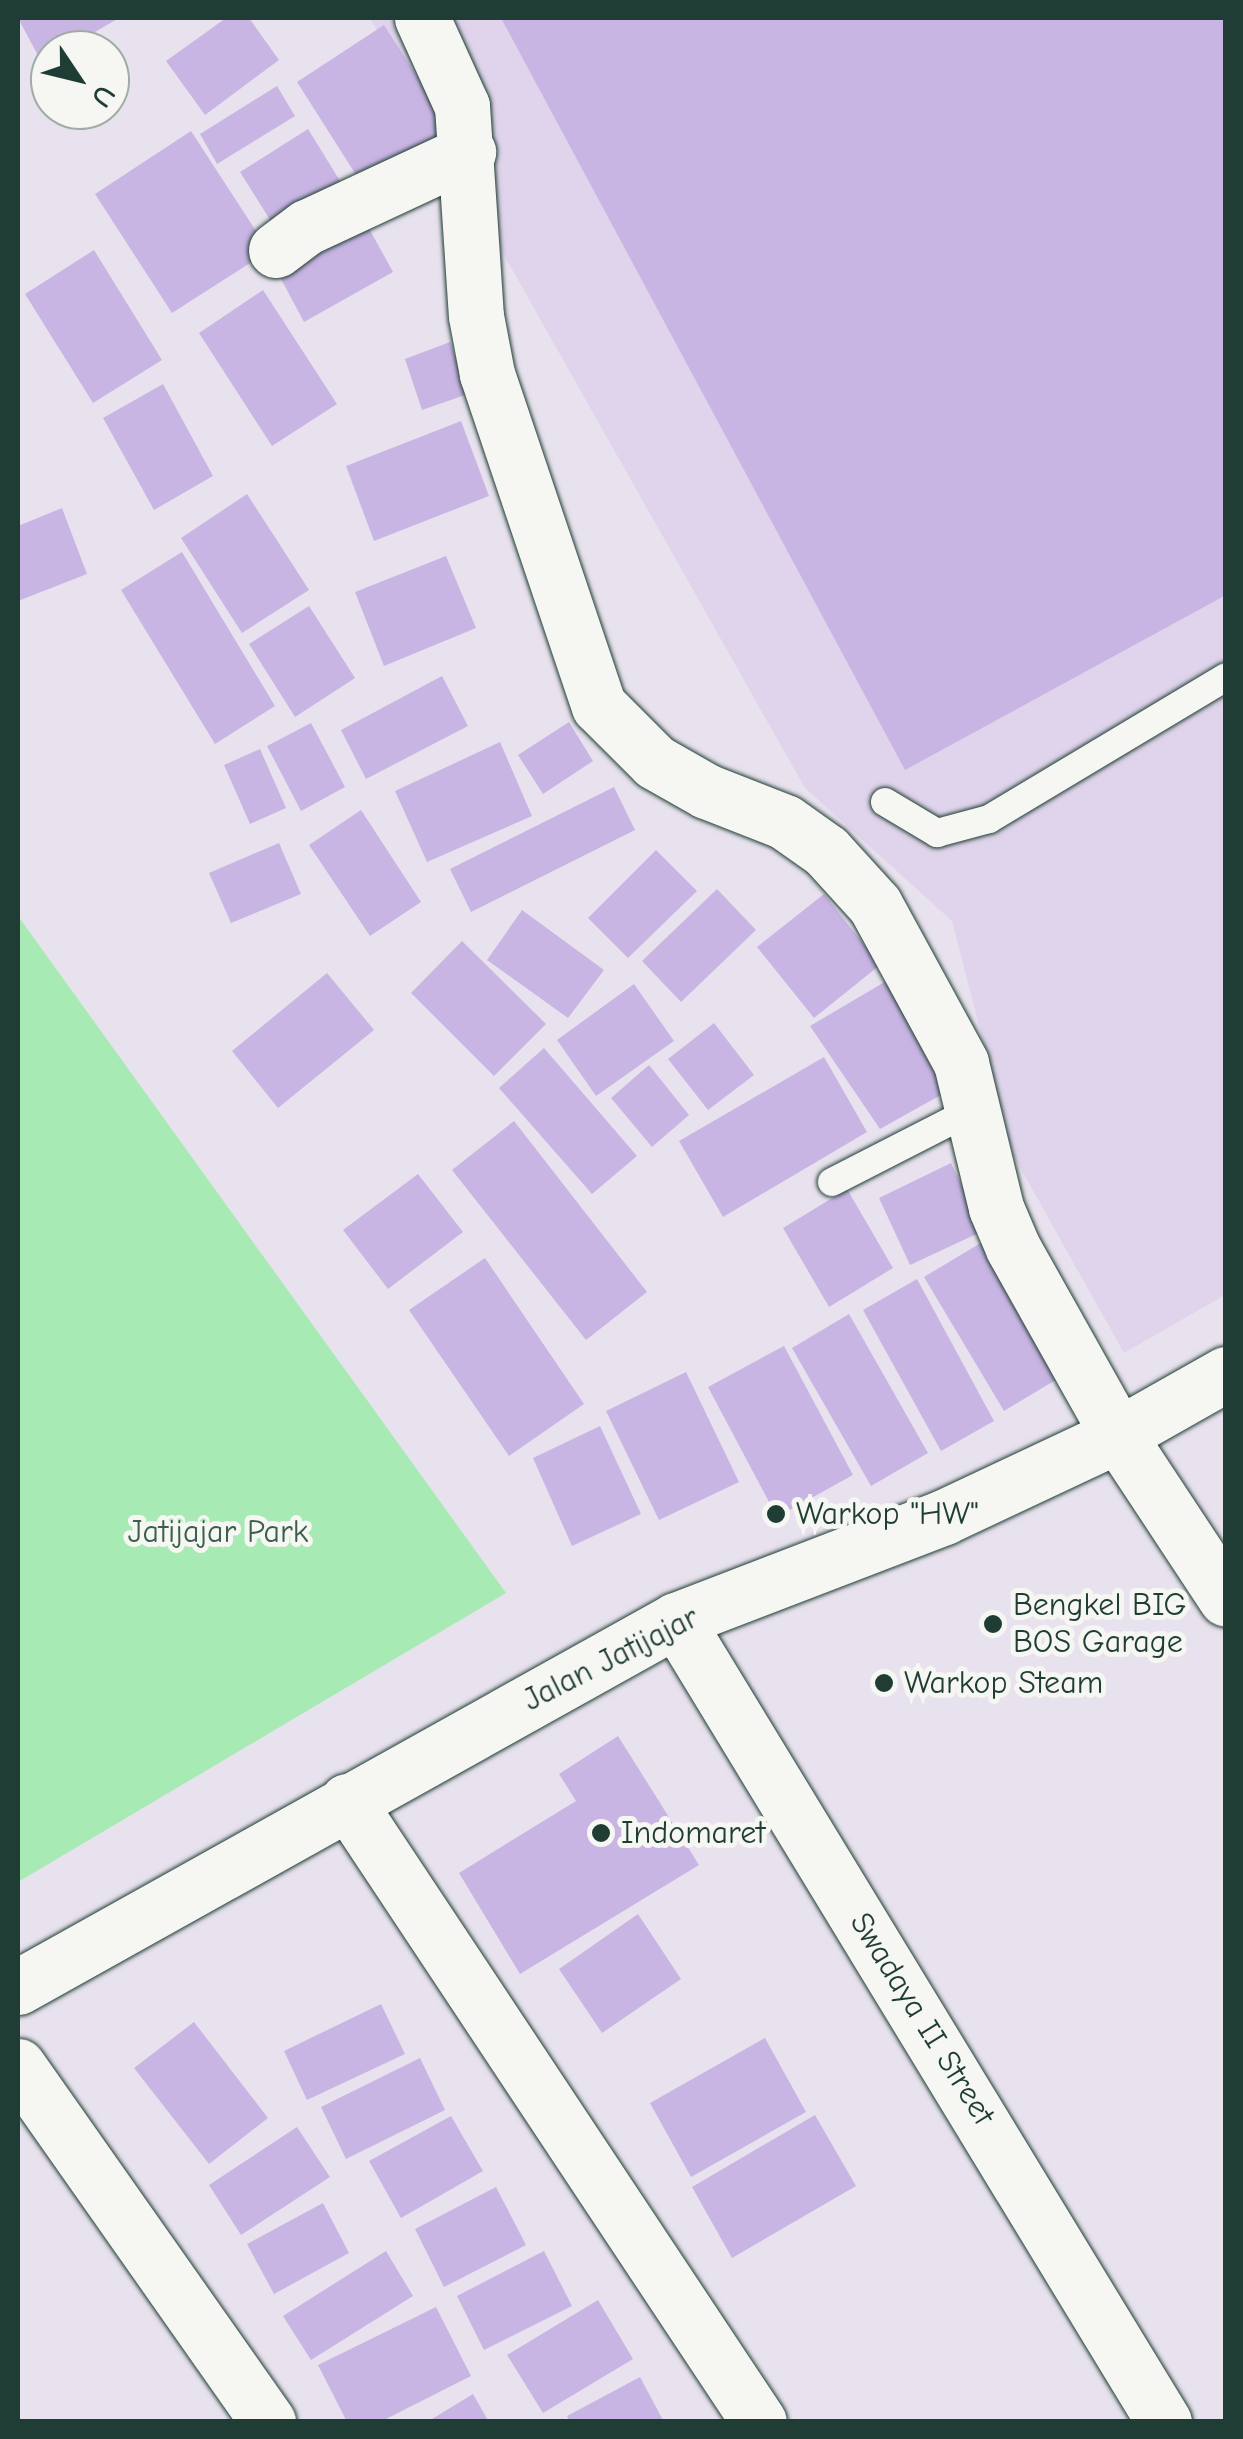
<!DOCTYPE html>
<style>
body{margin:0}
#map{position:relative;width:1243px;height:2439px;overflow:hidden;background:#e8e2ee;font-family:"Comic Neue",sans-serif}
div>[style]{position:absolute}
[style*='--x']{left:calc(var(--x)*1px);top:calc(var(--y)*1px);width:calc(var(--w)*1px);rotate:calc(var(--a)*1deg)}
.built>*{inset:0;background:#dfd4eb}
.green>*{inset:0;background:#a7eab3}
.building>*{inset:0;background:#c9b5e4}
.roads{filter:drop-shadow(0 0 2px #1f3d34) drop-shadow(0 0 2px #1f3d34)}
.service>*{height:28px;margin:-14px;padding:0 14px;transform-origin:14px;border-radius:14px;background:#f6f6f2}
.minor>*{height:55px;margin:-27.5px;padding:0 27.5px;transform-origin:27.5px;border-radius:27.5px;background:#f6f6f2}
.tertiary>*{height:55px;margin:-27.5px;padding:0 27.5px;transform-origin:27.5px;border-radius:27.5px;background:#f6f6f2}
.dots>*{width:28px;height:28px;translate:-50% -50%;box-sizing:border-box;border:5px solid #f6f6f2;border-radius:50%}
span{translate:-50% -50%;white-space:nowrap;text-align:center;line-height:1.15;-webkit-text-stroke:10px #f6f6f2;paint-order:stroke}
.poi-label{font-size:32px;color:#1f3d34}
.left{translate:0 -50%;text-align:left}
.park-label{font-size:32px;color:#3a604d}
.street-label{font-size:32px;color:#1f3d34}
.frame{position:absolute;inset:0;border:20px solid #1f3d34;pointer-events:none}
.north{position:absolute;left:30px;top:30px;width:100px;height:100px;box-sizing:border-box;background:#f6f6f2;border:2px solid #a0aca6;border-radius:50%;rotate:125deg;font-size:28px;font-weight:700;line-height:40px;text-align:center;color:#1f3d34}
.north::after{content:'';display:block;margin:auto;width:35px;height:45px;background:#1f3d34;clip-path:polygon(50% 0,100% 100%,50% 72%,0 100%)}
</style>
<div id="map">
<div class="built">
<i style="clip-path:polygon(370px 18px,1225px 18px,1225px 1295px,1124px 1353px,1012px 1153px,952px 921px,805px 788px)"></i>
</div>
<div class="green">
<i style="clip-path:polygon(18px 916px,506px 1593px,18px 1882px)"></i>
</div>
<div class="building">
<i style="clip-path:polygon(18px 18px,119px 18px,64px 50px,50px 50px,42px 63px)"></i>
<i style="clip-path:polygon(226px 18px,249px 18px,279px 60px,205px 115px,166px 61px)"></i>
<i style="clip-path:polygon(501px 18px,1226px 18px,1226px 595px,905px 770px)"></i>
<i style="clip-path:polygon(384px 25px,453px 132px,365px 189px,297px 82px)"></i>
<i style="clip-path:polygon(277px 86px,295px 116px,217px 164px,200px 134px)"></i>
<i style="clip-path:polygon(308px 129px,345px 189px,277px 231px,240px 172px)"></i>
<i style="clip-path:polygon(191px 131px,269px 251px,172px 313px,95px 194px)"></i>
<i style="clip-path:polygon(361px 214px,393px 272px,304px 322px,273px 264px)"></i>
<i style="clip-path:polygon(94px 250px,162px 360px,93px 403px,25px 294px)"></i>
<i style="clip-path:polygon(263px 290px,337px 404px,272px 446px,199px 333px)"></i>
<i style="clip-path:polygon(450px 342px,468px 394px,422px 410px,405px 359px)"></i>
<i style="clip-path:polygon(163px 384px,213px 476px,154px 510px,103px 418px)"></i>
<i style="clip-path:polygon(461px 421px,489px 496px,374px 541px,346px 466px)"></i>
<i style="clip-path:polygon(247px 494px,309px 590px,242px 633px,181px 538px)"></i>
<i style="clip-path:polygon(62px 508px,87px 574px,18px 601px,18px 526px)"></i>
<i style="clip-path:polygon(182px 552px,275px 706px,215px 744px,121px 590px)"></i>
<i style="clip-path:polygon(446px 556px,476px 628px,384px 666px,355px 592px)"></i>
<i style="clip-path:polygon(309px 606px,355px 678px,295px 717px,249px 644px)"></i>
<i style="clip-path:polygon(442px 676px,468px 726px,366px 779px,341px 730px)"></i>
<i style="clip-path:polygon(569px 722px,593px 761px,543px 794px,518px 755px)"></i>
<i style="clip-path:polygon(311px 723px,345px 787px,301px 811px,267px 746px)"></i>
<i style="clip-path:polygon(500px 742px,532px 816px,427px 862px,395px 791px)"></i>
<i style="clip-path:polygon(260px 749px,286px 808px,250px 824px,224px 765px)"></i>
<i style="clip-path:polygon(614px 787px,635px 830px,471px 912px,450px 869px)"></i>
<i style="clip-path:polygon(361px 810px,421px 902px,370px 936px,309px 845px)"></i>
<i style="clip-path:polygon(279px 843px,301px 894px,231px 923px,209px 873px)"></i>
<i style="clip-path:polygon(656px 850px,697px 891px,628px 958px,588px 918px)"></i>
<i style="clip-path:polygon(717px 889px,756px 930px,681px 1002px,642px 961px)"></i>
<i style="clip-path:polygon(824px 894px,880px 965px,814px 1018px,757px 947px)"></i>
<i style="clip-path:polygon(522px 910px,604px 970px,568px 1018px,487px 960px)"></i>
<i style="clip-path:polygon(462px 941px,546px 1024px,494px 1076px,411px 993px)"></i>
<i style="clip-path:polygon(327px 973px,374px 1030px,278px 1108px,232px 1051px)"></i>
<i style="clip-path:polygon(888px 980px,948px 1091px,880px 1129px,810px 1026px)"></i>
<i style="clip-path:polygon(634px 984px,674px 1041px,596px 1096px,557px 1040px)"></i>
<i style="clip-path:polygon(714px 1023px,754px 1075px,708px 1110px,668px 1059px)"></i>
<i style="clip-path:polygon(544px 1048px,637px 1156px,592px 1194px,499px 1088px)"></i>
<i style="clip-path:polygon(824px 1057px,867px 1132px,723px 1217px,679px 1141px)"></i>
<i style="clip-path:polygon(649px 1065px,689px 1115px,652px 1147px,611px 1098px)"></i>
<i style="clip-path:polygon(514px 1121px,647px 1292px,586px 1340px,452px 1170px)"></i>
<i style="clip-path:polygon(951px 1163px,983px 1231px,910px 1265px,879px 1198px)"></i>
<i style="clip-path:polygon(418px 1174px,463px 1232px,388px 1289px,343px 1230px)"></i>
<i style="clip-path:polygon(847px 1189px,893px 1268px,829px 1307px,783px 1228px)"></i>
<i style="clip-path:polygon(984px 1241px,1064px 1375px,1004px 1411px,924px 1277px)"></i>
<i style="clip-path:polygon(485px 1258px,584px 1404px,509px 1456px,409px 1310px)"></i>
<i style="clip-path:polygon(917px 1279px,994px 1421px,941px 1451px,863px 1310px)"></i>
<i style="clip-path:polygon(849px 1314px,928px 1453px,871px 1486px,792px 1348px)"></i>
<i style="clip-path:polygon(784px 1346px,853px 1475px,777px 1517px,708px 1387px)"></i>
<i style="clip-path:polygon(686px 1372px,739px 1482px,659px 1520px,606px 1411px)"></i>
<i style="clip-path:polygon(600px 1426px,641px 1514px,572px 1546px,533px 1458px)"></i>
<i style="clip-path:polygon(618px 1736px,699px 1865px,520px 1974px,459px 1873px,576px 1801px,559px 1774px)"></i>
<i style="clip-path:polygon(638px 1914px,681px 1979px,602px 2033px,559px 1969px)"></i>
<i style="clip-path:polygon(381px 2004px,405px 2054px,307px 2100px,284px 2051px)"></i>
<i style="clip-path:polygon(194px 2022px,268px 2118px,209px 2164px,134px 2068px)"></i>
<i style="clip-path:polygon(765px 2038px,806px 2112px,691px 2177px,650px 2103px)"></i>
<i style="clip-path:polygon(420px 2058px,445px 2110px,346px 2159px,321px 2107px)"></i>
<i style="clip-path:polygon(815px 2115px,856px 2186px,732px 2258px,692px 2187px)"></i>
<i style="clip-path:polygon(451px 2116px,483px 2171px,401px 2218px,369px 2161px)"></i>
<i style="clip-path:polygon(297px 2127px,330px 2177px,241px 2235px,209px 2185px)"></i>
<i style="clip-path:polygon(496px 2187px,526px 2245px,444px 2287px,415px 2229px)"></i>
<i style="clip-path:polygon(323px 2203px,349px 2253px,274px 2294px,247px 2244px)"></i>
<i style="clip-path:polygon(386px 2251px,413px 2296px,311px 2360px,283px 2316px)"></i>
<i style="clip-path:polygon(544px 2251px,572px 2306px,484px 2350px,457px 2296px)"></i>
<i style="clip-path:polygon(598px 2300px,633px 2359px,543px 2413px,507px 2355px)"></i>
<i style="clip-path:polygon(436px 2307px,471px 2376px,380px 2422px,347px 2422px,318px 2365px)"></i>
<i style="clip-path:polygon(640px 2377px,664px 2422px,570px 2422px,567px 2416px)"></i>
<i style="clip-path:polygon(473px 2394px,489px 2422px,427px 2422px)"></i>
</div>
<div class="roads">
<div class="service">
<i style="--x:885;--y:802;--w:61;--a:30.8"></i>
<i style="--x:937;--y:833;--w:54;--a:-15.1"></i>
<i style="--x:989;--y:819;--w:276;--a:-30.9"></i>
<i style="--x:832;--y:1182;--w:158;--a:-27.1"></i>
</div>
<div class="minor">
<i style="--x:422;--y:18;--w:97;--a:65.6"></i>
<i style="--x:462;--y:106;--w:210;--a:86.2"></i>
<i style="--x:476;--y:316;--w:59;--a:79.3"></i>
<i style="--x:487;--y:374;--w:350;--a:71.4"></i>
<i style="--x:599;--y:706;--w:79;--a:45"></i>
<i style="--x:655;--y:762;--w:59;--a:29.6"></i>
<i style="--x:706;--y:791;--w:85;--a:21.4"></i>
<i style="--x:785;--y:822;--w:50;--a:35.3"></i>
<i style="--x:826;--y:851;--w:73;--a:47.8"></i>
<i style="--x:875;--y:905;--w:180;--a:61.4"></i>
<i style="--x:961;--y:1063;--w:149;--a:76.4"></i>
<i style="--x:996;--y:1208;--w:43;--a:67"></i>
<i style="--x:1013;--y:1248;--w:214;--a:60.7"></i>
<i style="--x:1118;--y:1435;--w:196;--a:56.6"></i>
<i style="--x:276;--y:250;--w:39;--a:-37"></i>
<i style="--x:307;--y:227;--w:178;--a:-25"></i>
<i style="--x:676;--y:1620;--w:939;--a:58.68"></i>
<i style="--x:347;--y:1801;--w:745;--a:56.44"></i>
<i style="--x:18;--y:2066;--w:435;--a:54.9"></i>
</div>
<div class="tertiary">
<i style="--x:18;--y:1987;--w:753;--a:-29.15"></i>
<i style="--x:676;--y:1620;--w:287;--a:-21"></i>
<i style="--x:944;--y:1517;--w:192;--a:-25.2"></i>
<i style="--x:1118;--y:1435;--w:124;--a:-29.5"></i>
</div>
</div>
<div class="dots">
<i style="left:776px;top:1514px;background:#1f3d34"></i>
<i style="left:993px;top:1624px;background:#1f3d34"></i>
<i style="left:884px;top:1683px;background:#1f3d34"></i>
<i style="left:601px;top:1833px;background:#1f3d34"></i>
</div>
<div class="poi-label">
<span class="left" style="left:796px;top:1514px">Warkop "HW"</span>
<span class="left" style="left:1013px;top:1624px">Bengkel BIG<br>BOS Garage</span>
<span class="left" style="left:904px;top:1683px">Warkop Steam</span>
<span class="left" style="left:621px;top:1833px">Indomaret</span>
</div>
<div class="park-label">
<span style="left:218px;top:1532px">Jatijajar Park</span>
</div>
<div class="street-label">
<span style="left:611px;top:1659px;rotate:-27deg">Jalan Jatijajar</span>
<span style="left:922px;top:2019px;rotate:58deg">Swadaya II Street</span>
</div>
<div class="frame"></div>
<div class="north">U</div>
</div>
